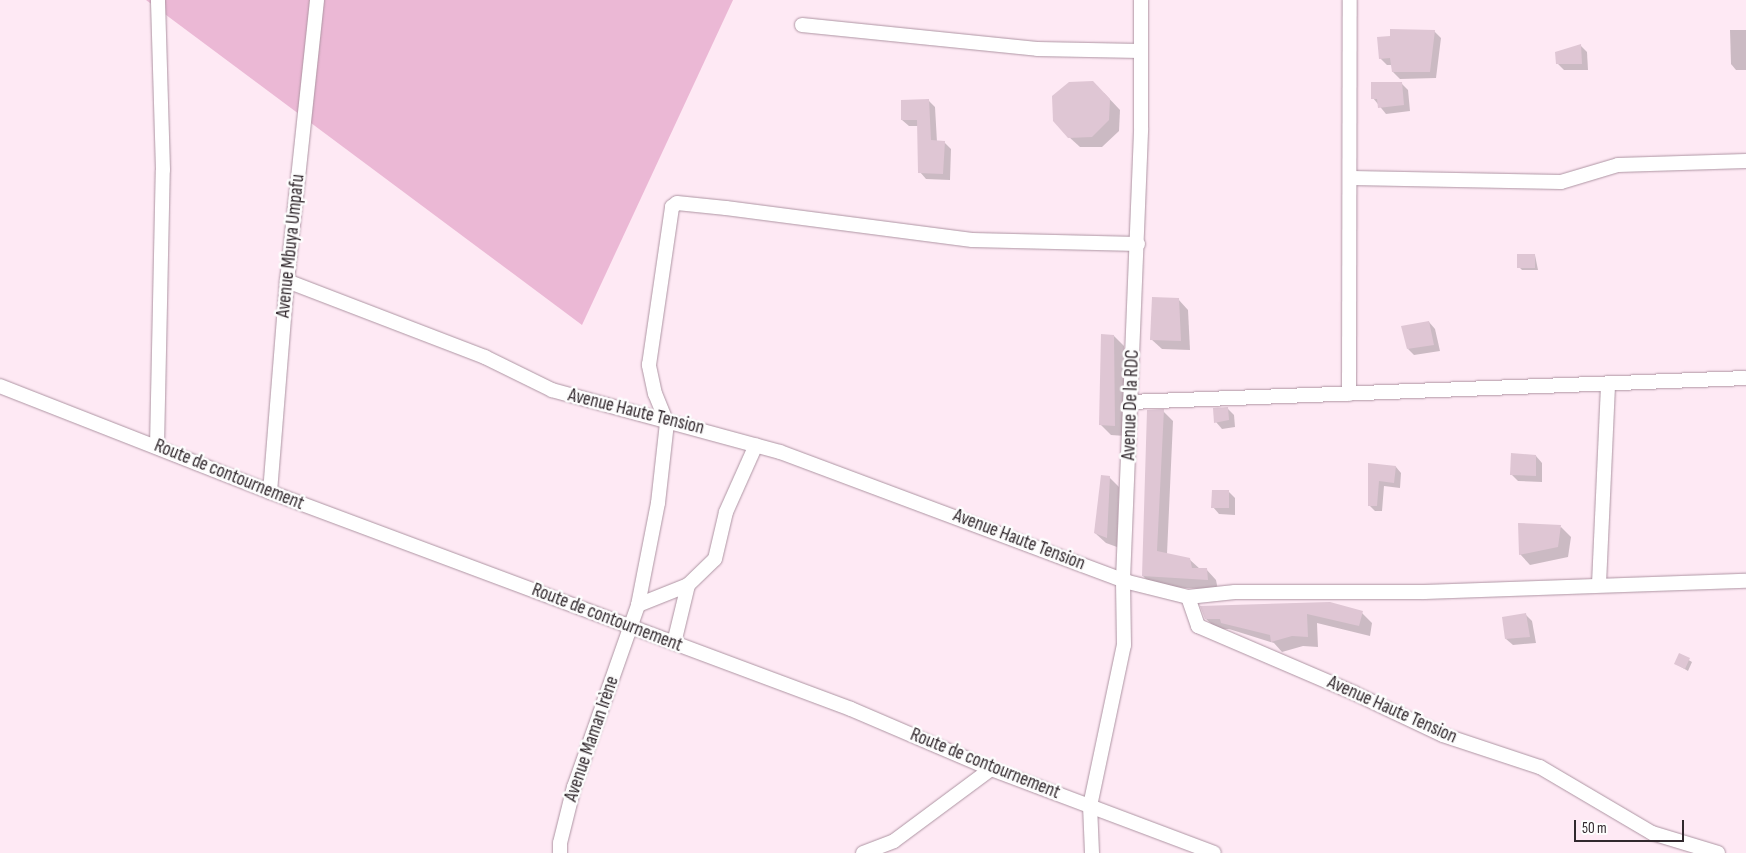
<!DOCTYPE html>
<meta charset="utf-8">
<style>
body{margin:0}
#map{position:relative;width:1746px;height:853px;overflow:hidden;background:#fee9f4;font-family:"Sofia Sans Condensed",sans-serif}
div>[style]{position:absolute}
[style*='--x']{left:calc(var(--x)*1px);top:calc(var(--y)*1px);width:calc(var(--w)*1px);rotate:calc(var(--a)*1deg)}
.green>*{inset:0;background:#ebb8d5}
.shadow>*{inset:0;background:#0003}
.building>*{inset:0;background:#dfc6d4}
.roads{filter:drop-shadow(0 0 1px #ae95a3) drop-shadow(0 0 1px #ae95a3)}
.minor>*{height:14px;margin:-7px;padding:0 7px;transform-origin:7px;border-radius:7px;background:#fff}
span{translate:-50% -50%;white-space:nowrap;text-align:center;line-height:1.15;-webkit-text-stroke:5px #fdfdfd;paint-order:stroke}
.street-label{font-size:19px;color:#31282d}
.scale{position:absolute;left:1574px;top:820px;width:110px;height:22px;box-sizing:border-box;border:2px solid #31282d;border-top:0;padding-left:6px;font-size:15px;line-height:18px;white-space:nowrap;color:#31282d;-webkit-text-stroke:4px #fdfdfd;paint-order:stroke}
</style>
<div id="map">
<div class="green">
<i style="clip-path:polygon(146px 0,733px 0,582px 325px)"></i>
</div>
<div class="shadow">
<i style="clip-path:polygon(1730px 30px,1746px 30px,1746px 70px,1736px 70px,1731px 64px)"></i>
<i style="clip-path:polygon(1434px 31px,1441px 38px,1436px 78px,1400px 79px,1393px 72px,1392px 65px,1387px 65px,1380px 58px)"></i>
<i style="clip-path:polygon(1580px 45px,1587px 52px,1588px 70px,1564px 70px,1557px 63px)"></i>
<i style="clip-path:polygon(1402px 84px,1408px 90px,1410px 111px,1386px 114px,1373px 98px)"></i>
<i style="clip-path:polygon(1104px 93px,1120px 110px,1119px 131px,1102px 147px,1080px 147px,1069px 137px)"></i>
<i style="clip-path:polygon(929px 101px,935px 107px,937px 142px,944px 142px,951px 149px,950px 180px,926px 179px,920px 172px,918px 126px,909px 126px,902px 120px)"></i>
<i style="clip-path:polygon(1535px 255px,1538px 270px,1522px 270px,1519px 267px)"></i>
<i style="clip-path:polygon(1178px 299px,1188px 310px,1190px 350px,1162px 349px,1151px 339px)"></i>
<i style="clip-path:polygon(1429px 322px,1435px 329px,1440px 351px,1414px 355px,1408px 349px)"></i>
<i style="clip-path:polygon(1114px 336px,1124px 346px,1125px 436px,1111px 435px,1100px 424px)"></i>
<i style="clip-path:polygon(1227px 408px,1234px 415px,1235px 427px,1222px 429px,1216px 422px)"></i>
<i style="clip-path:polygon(1163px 411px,1173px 421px,1167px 554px,1189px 559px,1200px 569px,1206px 569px,1216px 580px,1218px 590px,1153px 586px,1143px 576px)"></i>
<i style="clip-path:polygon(1536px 456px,1542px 463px,1542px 482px,1518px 481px,1511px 474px)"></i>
<i style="clip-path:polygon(1370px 465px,1396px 467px,1401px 473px,1400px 488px,1384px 486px,1382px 511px,1375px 511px,1369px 505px)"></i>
<i style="clip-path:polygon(1109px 477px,1119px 487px,1117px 547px,1106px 543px,1095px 533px)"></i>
<i style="clip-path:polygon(1228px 491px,1235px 498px,1235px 515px,1219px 514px,1213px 507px)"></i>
<i style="clip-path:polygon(1561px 527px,1571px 537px,1568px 557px,1530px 565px,1520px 554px)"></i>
<i style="clip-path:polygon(1202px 607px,1362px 613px,1372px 623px,1370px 636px,1317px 623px,1318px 647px,1303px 646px,1282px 652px,1274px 643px,1229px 629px,1217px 629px,1206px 619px)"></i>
<i style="clip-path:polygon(1525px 614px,1532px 621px,1536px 643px,1513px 645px,1506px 639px)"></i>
<i style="clip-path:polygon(1680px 655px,1692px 662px,1688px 671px,1676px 664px)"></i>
</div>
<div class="building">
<i style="clip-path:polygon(1390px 29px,1435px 30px,1430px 72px,1392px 72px,1390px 58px,1379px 59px,1377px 37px,1390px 36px)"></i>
<i style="clip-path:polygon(1581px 44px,1582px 64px,1556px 64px,1555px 52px)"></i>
<i style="clip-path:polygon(1093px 81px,1110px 99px,1109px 120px,1092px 137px,1068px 138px,1053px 121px,1052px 96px,1069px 82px)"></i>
<i style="clip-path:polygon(1371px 82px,1402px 82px,1404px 105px,1378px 108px,1377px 99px,1371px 99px)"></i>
<i style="clip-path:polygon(929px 99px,931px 140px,945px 141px,943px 174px,918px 173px,917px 120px,901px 120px,901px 100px)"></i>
<i style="clip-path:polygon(1517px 254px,1535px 254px,1535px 268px,1517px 268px)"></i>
<i style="clip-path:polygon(1152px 297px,1179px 298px,1181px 341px,1150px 340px)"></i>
<i style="clip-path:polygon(1429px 321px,1434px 345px,1407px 349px,1401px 326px)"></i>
<i style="clip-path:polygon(1101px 334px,1114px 335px,1115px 426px,1099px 425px)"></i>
<i style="clip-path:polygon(1228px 407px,1229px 420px,1214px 423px,1213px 408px)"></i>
<i style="clip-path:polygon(1164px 409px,1157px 551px,1190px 558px,1192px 568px,1207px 568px,1208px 580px,1142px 576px,1147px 410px)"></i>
<i style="clip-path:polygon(1511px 453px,1536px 455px,1536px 476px,1510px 475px)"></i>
<i style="clip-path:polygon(1368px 463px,1396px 466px,1394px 483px,1379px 481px,1377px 506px,1368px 506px)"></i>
<i style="clip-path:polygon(1101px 475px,1110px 476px,1107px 538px,1094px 533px)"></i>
<i style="clip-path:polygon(1212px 490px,1229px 490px,1229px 508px,1211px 508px)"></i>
<i style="clip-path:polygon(1518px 523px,1561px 525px,1558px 547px,1519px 555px)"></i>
<i style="clip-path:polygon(1330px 602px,1363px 611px,1359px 626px,1307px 614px,1308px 637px,1292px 636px,1271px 642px,1270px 635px,1221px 623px,1220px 619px,1205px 619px,1200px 606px)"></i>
<i style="clip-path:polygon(1526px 613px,1530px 637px,1505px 639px,1502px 617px)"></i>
<i style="clip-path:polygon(1679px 653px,1690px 658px,1685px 669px,1674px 664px)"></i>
</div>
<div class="roads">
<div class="minor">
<i style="--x:802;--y:25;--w:236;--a:5.8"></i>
<i style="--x:1037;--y:49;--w:103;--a:1.1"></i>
<i style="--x:1352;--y:178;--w:209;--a:1.1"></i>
<i style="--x:1561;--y:182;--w:59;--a:-16.6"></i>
<i style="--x:1618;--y:165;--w:128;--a:-1.8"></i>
<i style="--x:287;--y:281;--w:212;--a:21"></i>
<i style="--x:485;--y:357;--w:75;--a:26.2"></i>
<i style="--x:552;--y:390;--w:236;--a:15.2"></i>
<i style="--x:780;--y:452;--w:371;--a:20.5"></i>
<i style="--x:1128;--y:582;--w:62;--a:14"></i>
<i style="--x:1188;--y:597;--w:31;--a:71"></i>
<i style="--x:1198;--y:626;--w:170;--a:23.2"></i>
<i style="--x:1354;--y:693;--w:98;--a:25.3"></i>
<i style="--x:1443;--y:735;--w:102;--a:18.3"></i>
<i style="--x:1540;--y:767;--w:130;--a:30.5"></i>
<i style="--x:1652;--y:833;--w:69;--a:16.9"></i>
<i style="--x:0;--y:386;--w:290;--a:21.4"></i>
<i style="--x:270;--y:492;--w:620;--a:20.48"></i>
<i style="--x:851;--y:709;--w:152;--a:23.2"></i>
<i style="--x:991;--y:769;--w:238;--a:20.6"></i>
<i style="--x:1349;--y:394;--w:394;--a:-89.9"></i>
<i style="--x:1130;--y:402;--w:616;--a:-2.23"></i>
<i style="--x:157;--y:446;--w:276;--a:-88.8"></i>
<i style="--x:163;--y:170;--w:170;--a:-91.7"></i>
<i style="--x:270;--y:492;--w:212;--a:-85.4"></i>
<i style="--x:287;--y:281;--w:283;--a:-83.9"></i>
<i style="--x:1599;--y:584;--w:201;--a:-87.4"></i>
<i style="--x:1188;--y:597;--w:47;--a:-6.1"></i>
<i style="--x:1235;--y:592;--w:189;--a:0"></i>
<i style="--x:1424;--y:592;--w:322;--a:-2"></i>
<i style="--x:638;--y:605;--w:54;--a:-21.8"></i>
<i style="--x:688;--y:585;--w:37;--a:-44"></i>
<i style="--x:715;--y:559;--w:48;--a:-76.8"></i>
<i style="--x:726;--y:512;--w:73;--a:-65.9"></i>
<i style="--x:674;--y:643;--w:60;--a:-76.4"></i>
<i style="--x:560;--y:853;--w:10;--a:-90"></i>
<i style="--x:560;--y:843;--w:58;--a:-76"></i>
<i style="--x:574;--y:787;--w:193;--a:-70.6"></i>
<i style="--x:638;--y:605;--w:104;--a:-78.9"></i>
<i style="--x:658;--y:503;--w:81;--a:-83.6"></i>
<i style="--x:667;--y:423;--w:31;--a:-112"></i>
<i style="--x:655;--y:394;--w:30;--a:-102"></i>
<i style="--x:649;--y:365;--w:160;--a:-81.7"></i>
<i style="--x:672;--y:207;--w:6;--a:-39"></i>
<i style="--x:677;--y:203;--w:49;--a:5.8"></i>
<i style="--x:726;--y:208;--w:248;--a:7.4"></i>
<i style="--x:972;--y:240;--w:166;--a:1.4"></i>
<i style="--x:863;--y:853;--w:33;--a:-21"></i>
<i style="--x:894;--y:841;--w:121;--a:-36.6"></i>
<i style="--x:1092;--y:853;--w:47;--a:-92.4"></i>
<i style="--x:1090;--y:806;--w:165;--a:-78.1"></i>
<i style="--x:1124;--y:645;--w:65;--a:-90.9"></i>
<i style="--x:1123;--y:580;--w:452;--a:-87.7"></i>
<i style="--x:1141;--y:128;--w:128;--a:-90"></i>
</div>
</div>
<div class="street-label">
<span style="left:291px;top:246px;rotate:-84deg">Avenue Mbuya Umpafu</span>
<span style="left:1131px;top:405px;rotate:-88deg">Avenue De la RDC</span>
<span style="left:636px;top:412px;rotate:14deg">Avenue Haute Tension</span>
<span style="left:229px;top:475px;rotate:22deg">Route de contournement</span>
<span style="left:1019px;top:540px;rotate:21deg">Avenue Haute Tension</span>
<span style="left:607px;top:618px;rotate:21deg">Route de contournement</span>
<span style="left:1392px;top:710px;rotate:24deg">Avenue Haute Tension</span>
<span style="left:592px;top:739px;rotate:-71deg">Avenue Maman Irène</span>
<span style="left:985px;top:764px;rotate:22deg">Route de contournement</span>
</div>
<div class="scale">50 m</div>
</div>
